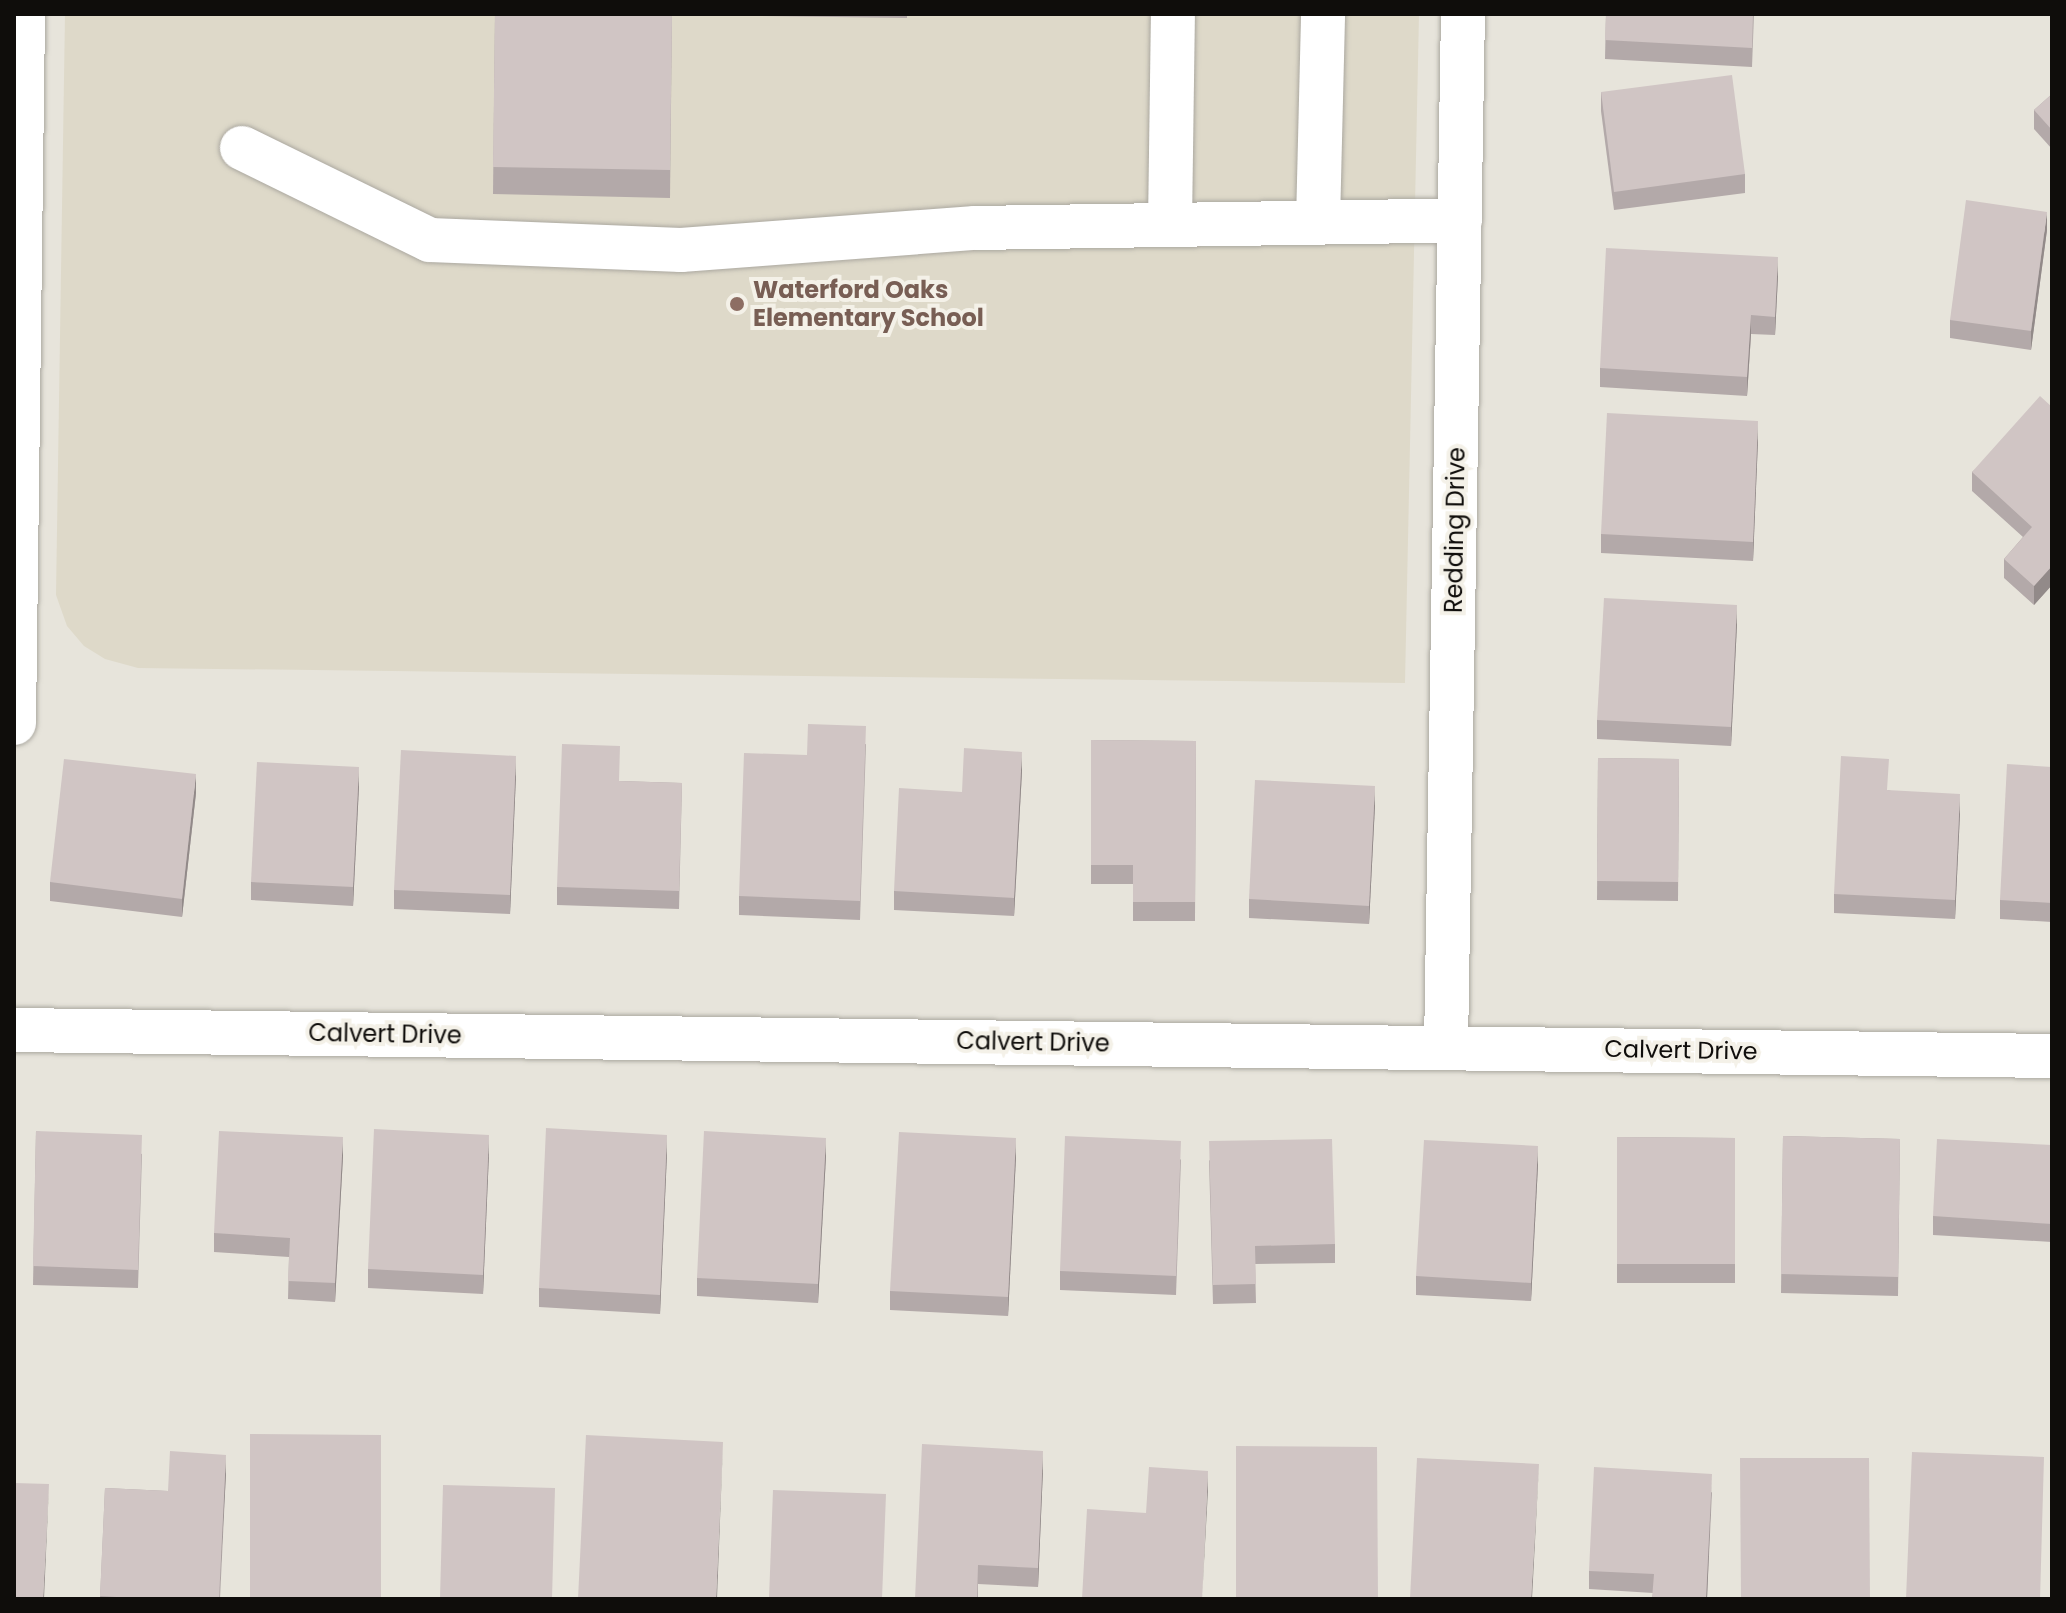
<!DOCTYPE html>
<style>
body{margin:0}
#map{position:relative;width:2066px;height:1613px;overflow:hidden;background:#e7e4db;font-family:Poppins,sans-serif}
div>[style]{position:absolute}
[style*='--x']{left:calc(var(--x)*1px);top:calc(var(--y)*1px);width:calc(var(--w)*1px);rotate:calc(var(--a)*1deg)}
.built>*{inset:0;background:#ded9c9}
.roads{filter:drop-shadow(0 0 2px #aba8a0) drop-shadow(0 0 2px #aba8a0)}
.minor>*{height:44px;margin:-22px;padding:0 22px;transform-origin:22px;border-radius:22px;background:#fff}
.wall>*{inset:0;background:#b3a9a9}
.shaded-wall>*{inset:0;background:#928a89}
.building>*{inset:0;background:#d0c5c4}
.dots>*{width:22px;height:22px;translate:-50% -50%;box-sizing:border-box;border:4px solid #f4f1e8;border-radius:50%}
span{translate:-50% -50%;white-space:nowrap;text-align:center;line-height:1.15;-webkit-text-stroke:8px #f4f1e8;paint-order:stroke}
.education-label{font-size:24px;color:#785e54;font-weight:700}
.left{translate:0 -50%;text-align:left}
.street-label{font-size:24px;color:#0f0d0b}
.frame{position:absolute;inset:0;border:16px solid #0f0d0b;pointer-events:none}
</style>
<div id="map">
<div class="built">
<i style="clip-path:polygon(65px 14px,1419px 14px,1405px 683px,138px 668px,105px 659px,84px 646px,67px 626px,56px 595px)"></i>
</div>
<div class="roads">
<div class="minor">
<i style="--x:242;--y:148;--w:209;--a:26.1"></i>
<i style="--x:430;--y:240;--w:251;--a:2.3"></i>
<i style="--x:681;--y:250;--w:295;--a:-4.3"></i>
<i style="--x:975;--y:228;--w:485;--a:-0.9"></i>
<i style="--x:1318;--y:222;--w:208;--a:-88.6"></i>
<i style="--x:1170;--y:224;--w:210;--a:-89.2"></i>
<i style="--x:14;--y:723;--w:709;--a:-89.27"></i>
<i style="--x:14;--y:1030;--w:2038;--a:0.73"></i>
<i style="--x:1446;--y:1047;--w:1033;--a:-89.06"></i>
</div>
</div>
<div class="wall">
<i style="clip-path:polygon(495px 14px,672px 14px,670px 198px,493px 194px)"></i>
<i style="clip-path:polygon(760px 14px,907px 14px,907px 18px,760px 16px)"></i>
<i style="clip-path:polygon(1606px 14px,1754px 14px,1752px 67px,1605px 59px)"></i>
<i style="clip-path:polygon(1601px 92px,1745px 174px,1745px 193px,1614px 210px,1601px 111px)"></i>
<i style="clip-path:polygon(2052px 94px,2052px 149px,2034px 129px,2034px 110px)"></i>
<i style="clip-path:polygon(2047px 230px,2031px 350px,1950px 338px,1950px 320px)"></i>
<i style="clip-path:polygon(1778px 276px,1775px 335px,1751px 334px,1747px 396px,1600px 387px,1600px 368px)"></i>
<i style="clip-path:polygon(2052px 407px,2052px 585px,2034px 605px,2004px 578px,2004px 559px,2023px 537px,1972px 491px,1972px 472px)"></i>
<i style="clip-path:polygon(1758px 440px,1753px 561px,1601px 553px,1601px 534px)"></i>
<i style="clip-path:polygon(1737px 624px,1731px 746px,1597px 739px,1597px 720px)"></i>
<i style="clip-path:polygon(1091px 740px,1196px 741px,1195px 921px,1133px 921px,1133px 884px,1091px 884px)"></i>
<i style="clip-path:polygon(866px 744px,860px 920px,739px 915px,739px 896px,807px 755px)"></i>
<i style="clip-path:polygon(1598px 758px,1679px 759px,1678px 901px,1597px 900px)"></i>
<i style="clip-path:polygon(2052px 767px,2052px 922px,2000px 919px,2000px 900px)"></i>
<i style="clip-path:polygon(1022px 771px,1014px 916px,894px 910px,894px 891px)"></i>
<i style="clip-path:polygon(516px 775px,510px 914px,394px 909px,394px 890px)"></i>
<i style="clip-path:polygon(620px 781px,682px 783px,679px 909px,557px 905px,557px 887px)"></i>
<i style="clip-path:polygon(359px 786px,353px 906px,251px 900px,251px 882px)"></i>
<i style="clip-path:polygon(1888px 790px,1960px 813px,1955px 919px,1834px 913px,1834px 894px)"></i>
<i style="clip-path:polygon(196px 793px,182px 917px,50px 901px,50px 882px)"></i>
<i style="clip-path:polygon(1375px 805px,1369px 924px,1249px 918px,1249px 899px)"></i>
<i style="clip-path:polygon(36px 1131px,142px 1154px,138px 1288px,33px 1285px)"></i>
<i style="clip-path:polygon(1783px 1136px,1900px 1139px,1898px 1296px,1781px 1293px)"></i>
<i style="clip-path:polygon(1617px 1137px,1735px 1138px,1735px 1283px,1617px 1283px)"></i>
<i style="clip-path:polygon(2052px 1145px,2052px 1242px,1933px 1235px,1933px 1216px)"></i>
<i style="clip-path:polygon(489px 1153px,483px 1294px,368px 1288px,368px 1269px)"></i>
<i style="clip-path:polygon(667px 1153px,660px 1314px,539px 1307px,539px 1288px)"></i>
<i style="clip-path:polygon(343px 1156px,335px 1302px,288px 1299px,289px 1257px,214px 1252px,214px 1233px)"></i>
<i style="clip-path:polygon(826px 1156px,818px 1303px,697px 1296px,697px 1278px)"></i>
<i style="clip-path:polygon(1016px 1157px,1008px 1316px,890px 1310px,890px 1291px)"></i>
<i style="clip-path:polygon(1181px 1159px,1176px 1295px,1060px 1290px,1060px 1271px)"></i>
<i style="clip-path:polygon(1209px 1160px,1335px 1244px,1335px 1263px,1255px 1264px,1256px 1303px,1213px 1304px)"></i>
<i style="clip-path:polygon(1538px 1165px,1531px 1301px,1416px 1295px,1416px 1276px)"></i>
<i style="clip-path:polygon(1043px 1469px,1038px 1587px,978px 1584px,978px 1599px,915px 1599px)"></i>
<i style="clip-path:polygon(226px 1473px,220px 1599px,100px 1599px,105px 1488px,168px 1491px)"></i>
<i style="clip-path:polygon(1712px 1492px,1707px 1599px,1652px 1599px,1653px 1593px,1589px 1589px,1589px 1571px)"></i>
</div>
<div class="shaded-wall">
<i style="clip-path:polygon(2047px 212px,2047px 230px,2031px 350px,2031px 331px)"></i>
<i style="clip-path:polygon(1778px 257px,1778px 276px,1775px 335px,1775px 317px)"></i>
<i style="clip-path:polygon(1751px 315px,1751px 334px,1747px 396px,1747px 377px)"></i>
<i style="clip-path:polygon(1758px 421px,1758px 440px,1753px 561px,1753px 542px)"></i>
<i style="clip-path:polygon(2052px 566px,2052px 585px,2034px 605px,2034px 586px)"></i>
<i style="clip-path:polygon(1737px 605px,1737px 624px,1731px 746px,1731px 727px)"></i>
<i style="clip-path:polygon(1022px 752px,1022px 771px,1014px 916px,1014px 898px)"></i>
<i style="clip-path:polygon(516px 756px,516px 775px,510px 914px,510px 895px)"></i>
<i style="clip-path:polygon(359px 767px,359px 786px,353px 906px,353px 887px)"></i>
<i style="clip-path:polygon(196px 774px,196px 793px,182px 917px,182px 899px)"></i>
<i style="clip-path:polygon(1375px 786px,1375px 805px,1369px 924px,1369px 906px)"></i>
<i style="clip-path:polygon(1960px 794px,1960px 813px,1955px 919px,1955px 900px)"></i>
<i style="clip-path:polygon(489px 1135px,489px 1153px,483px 1294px,483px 1275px)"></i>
<i style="clip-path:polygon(667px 1135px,667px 1153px,660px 1314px,660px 1295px)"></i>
<i style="clip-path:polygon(343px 1137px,343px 1156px,335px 1302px,335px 1283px)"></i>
<i style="clip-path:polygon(826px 1138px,826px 1156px,818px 1303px,818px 1284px)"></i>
<i style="clip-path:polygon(1016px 1138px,1016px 1157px,1008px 1316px,1008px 1297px)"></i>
<i style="clip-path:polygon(1538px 1146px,1538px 1165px,1531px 1301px,1531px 1283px)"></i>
<i style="clip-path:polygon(723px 1442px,717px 1599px,716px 1599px)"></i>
<i style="clip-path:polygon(1043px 1451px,1043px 1469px,1038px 1587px,1038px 1568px)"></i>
<i style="clip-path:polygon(226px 1455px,226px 1473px,219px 1599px)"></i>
<i style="clip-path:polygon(1539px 1464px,1532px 1599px,1531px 1599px)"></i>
<i style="clip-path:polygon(1208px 1471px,1208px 1490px,1202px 1599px)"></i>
<i style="clip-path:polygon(1712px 1474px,1707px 1599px,1706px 1599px)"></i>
<i style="clip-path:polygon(49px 1484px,44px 1599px,43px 1599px)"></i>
</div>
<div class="building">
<i style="clip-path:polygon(495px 14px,672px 14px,670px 170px,493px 167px)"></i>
<i style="clip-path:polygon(1606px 14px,1753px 14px,1752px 48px,1605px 40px)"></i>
<i style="clip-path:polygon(1732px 75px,1745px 174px,1614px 192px,1601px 92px)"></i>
<i style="clip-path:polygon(2052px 94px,2052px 130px,2034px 110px)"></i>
<i style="clip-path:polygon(1966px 200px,2047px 212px,2031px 331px,1950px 320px)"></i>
<i style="clip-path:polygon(1606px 248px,1778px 257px,1775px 317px,1751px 315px,1747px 377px,1600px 368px)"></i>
<i style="clip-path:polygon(2040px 396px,2052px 407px,2052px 566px,2034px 586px,2004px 559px,2032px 527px,1972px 472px)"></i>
<i style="clip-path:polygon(1607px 413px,1758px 421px,1753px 542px,1601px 534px)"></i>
<i style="clip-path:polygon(1604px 598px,1737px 605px,1731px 727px,1597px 720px)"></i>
<i style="clip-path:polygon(808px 724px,866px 726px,860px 901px,739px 896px,744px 753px,807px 755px)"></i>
<i style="clip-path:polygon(1091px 740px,1196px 741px,1195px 902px,1133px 902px,1133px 865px,1091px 865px)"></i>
<i style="clip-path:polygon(562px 744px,620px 746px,619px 781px,682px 783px,679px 891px,557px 887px)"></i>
<i style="clip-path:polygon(964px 748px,1022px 752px,1014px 898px,894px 891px,899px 788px,962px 792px)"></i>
<i style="clip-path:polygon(401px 750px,516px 756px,510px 895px,394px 890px)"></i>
<i style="clip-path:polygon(1841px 756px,1889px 759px,1887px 790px,1960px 794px,1955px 900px,1834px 894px)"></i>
<i style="clip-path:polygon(1598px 758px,1679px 759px,1678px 882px,1597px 881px)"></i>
<i style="clip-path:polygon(64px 759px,196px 774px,182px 899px,50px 882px)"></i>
<i style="clip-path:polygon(257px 762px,359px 767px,353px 887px,251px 882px)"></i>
<i style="clip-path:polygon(2007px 764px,2052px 767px,2052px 903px,2000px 900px)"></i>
<i style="clip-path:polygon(1255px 780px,1375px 786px,1369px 906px,1249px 899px)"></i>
<i style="clip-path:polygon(546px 1128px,667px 1135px,660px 1295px,539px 1288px)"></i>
<i style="clip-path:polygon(374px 1129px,489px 1135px,483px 1275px,368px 1269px)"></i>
<i style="clip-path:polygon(36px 1131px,142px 1135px,138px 1270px,33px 1266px)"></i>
<i style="clip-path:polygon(219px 1131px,343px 1137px,335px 1283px,288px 1281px,290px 1238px,214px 1233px)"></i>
<i style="clip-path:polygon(704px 1131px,826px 1138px,818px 1284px,697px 1278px)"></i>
<i style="clip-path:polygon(899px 1132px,1016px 1138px,1008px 1297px,890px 1291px)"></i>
<i style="clip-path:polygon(1065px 1136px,1181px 1141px,1176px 1276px,1060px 1271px)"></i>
<i style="clip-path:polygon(1783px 1136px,1900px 1139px,1898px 1277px,1781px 1274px)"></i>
<i style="clip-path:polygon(1617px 1137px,1735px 1138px,1735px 1264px,1617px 1264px)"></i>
<i style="clip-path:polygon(1332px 1139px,1335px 1244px,1255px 1246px,1256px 1284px,1213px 1285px,1209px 1141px)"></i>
<i style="clip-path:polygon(1937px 1139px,2052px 1145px,2052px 1224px,1933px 1216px)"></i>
<i style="clip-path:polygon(1424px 1140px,1538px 1146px,1531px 1283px,1416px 1276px)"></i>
<i style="clip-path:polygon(250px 1434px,381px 1435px,381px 1599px,250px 1599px)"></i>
<i style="clip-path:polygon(586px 1435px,723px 1442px,716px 1599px,578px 1599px)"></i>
<i style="clip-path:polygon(922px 1444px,1043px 1451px,1038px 1568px,978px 1565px,977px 1599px,915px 1599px)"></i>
<i style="clip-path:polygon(1236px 1446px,1377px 1447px,1378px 1599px,1236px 1599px)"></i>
<i style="clip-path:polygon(170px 1451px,226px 1455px,219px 1599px,149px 1599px,100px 1596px,105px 1488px,168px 1491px)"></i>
<i style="clip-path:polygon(1912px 1452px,2044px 1457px,2040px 1599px,1906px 1599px)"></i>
<i style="clip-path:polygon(1417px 1458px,1539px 1464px,1531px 1599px,1410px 1599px)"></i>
<i style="clip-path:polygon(1740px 1458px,1869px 1458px,1870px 1599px,1741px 1599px)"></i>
<i style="clip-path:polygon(1149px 1467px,1208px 1471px,1202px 1599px,1082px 1599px,1087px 1509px,1146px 1513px)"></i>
<i style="clip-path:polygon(1594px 1467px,1712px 1474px,1706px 1599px,1652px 1599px,1654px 1574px,1589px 1571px)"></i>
<i style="clip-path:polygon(14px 1483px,49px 1484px,43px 1599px,14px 1599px)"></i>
<i style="clip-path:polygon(443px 1485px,555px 1488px,552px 1599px,440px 1599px)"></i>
<i style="clip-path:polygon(773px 1490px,886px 1494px,882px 1599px,769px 1599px)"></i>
</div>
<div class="dots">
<i style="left:737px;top:304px;background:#8d6e63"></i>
</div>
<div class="education-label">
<span class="left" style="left:753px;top:304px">Waterford Oaks<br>Elementary School</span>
</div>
<div class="street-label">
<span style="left:1455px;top:530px;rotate:-89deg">Redding Drive</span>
<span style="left:385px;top:1034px;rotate:1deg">Calvert Drive</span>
<span style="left:1033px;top:1042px;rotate:1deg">Calvert Drive</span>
<span style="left:1681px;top:1050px;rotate:1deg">Calvert Drive</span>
</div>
<div class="frame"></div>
</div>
